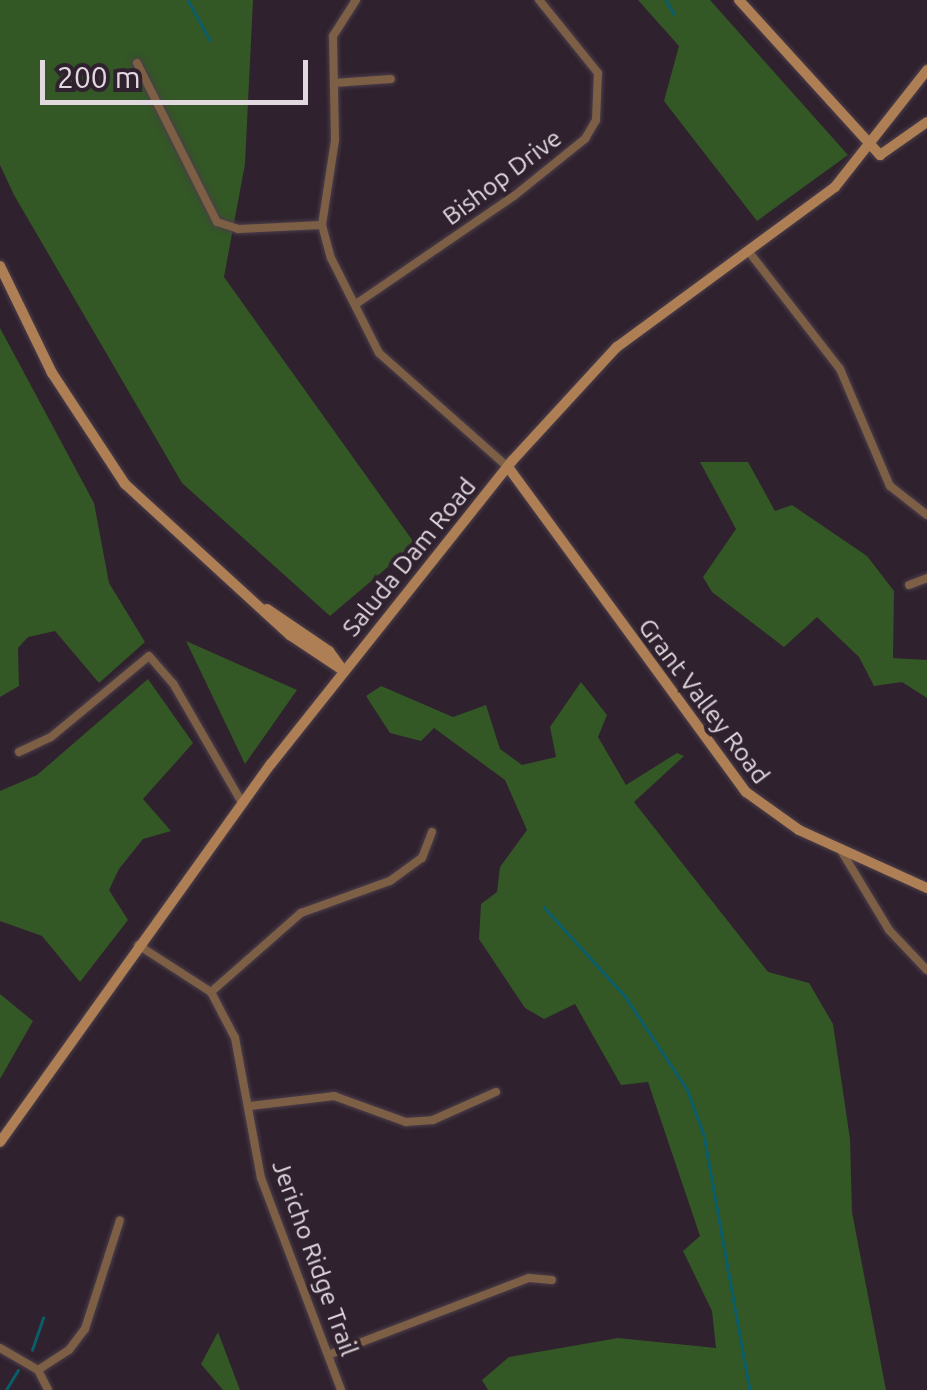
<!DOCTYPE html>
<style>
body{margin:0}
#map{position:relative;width:927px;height:1390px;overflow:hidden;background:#2f212e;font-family:Ubuntu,sans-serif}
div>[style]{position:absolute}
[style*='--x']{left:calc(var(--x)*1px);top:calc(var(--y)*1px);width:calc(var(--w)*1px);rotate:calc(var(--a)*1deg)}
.green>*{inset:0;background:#345726}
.stream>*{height:2.5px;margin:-1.25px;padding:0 1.25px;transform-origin:1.25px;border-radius:1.25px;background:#0b5d6a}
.roads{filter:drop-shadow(0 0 2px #4b3e4a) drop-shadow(0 0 2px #4b3e4a)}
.street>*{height:8px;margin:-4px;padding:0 4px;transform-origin:4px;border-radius:4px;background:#7d5f45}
.secondary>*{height:10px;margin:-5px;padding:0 5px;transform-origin:5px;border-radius:5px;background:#ae7f54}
span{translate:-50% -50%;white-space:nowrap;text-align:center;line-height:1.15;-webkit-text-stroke:8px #2f212e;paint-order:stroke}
.street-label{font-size:25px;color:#e1d8e0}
.scale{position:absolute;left:40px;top:60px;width:268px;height:45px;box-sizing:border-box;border:5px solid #e1d8e0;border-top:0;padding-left:12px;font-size:30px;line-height:35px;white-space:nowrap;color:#e1d8e0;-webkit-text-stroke:8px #2f212e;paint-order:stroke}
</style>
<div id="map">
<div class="green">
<i style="clip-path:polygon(0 0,253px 0,245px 164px,224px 277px,415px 544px,330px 616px,182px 483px,14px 195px,0 165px)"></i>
<i style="clip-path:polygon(638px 0,710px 0,848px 155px,757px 221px,664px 101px,679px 46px)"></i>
<i style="clip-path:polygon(0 328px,94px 503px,109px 583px,145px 642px,99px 683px,55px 631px,28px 637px,18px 648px,19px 686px,0 697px)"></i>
<i style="clip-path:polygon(700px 462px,748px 462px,775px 511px,792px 505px,867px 556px,894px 591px,893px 658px,927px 660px,927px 698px,902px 682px,874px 686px,859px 657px,817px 617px,784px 647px,712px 592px,703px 577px,736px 529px)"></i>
<i style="clip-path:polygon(186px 641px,297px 690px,245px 764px)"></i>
<i style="clip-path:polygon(148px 679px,193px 743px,143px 799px,171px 831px,143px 839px,119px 869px,109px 890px,128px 920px,80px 982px,42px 936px,0 921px,0 791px,37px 775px)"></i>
<i style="clip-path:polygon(581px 682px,607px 715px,598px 737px,626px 785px,677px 753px,684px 756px,634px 802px,768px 972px,809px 983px,833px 1024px,850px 1139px,852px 1212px,886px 1390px,488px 1390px,482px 1380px,509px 1357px,618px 1338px,716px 1348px,712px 1311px,683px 1251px,700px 1236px,648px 1082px,621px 1085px,575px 1004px,544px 1019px,525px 1008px,479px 939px,481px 904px,497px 892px,500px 867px,527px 830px,505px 780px,434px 728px,421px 741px,390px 733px,366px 696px,381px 686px,453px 717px,486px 705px,500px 749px,522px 765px,556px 757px,550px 727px)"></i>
<i style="clip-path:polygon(0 994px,33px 1021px,0 1079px)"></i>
<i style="clip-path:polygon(218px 1332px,240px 1390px,223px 1390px,201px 1364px)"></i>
</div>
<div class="stream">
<i style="--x:188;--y:0;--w:46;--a:61.2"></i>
<i style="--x:666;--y:0;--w:16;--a:60"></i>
<i style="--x:544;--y:907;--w:120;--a:47.7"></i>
<i style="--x:625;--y:996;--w:112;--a:56.3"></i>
<i style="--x:687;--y:1089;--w:49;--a:69.7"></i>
<i style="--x:704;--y:1135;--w:259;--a:79.8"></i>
<i style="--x:32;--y:1350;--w:34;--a:-71"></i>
<i style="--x:6;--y:1390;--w:23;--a:-59"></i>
</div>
<div class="roads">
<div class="street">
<i style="--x:356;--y:0;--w:43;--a:122.6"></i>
<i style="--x:333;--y:36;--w:104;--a:88.9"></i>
<i style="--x:335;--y:140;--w:86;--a:98.7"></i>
<i style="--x:322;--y:225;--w:34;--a:75"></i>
<i style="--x:331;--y:258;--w:106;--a:63.2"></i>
<i style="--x:379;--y:353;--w:172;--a:41.5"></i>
<i style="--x:137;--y:63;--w:178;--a:63.3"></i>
<i style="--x:217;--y:222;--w:22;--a:18"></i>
<i style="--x:238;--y:229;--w:84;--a:-2.7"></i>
<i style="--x:334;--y:83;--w:57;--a:-4"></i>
<i style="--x:749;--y:252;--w:148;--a:52.1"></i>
<i style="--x:840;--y:369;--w:127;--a:66.9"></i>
<i style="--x:890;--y:486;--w:47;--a:38.1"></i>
<i style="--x:356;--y:304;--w:191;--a:-34.4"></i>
<i style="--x:514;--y:196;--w:91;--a:-38.8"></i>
<i style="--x:585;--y:139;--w:22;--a:-60"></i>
<i style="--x:596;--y:120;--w:47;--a:-87.6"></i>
<i style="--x:598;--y:73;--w:94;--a:-128.9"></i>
<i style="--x:909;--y:585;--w:19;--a:-21"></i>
<i style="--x:19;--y:752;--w:35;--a:-25"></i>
<i style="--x:51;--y:737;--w:127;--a:-39.6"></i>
<i style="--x:149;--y:656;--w:38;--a:49"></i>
<i style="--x:174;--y:685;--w:136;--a:60"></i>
<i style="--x:842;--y:852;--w:91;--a:58.9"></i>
<i style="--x:889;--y:930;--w:55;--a:46.5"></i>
<i style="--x:138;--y:945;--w:87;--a:32.8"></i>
<i style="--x:211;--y:992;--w:52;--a:62.4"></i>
<i style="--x:235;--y:1038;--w:142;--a:79.5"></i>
<i style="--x:261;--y:1178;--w:227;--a:69.3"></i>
<i style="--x:211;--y:992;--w:120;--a:-41.3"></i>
<i style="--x:301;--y:913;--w:95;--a:-19.8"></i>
<i style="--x:390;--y:881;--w:39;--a:-36"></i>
<i style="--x:422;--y:858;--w:28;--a:-69"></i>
<i style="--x:250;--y:1106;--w:85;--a:-6.8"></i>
<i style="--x:334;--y:1096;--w:77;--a:19.9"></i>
<i style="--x:406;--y:1122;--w:27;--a:-4"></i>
<i style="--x:433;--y:1120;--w:69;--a:-24"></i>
<i style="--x:0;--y:1348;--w:44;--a:30.1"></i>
<i style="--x:38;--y:1370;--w:22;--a:63"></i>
<i style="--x:328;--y:1355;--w:215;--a:-21"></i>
<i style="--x:529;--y:1278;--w:23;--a:5"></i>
<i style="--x:38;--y:1370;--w:37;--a:-33"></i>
<i style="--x:69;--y:1350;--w:26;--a:-53"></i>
<i style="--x:85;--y:1329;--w:114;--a:-72.2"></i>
</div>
<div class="secondary">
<i style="--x:739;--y:0;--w:210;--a:47.7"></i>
<i style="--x:880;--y:155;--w:57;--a:-35.1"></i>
<i style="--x:0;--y:266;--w:119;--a:64.1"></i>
<i style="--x:52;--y:373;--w:133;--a:56.7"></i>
<i style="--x:125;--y:484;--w:224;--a:42.5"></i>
<i style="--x:290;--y:635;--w:65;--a:33.7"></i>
<i style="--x:508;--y:467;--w:403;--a:53.8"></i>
<i style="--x:746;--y:792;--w:65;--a:35.6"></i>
<i style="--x:799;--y:830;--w:141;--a:24.4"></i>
<i style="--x:267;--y:609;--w:75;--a:34.1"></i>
<i style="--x:329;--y:651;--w:24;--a:54"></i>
<i style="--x:0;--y:1142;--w:465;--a:-54.4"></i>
<i style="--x:271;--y:764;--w:387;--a:-51.5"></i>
<i style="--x:512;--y:461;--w:155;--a:-47.4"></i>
<i style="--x:617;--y:347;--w:270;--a:-36.3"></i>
<i style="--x:835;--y:187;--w:149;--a:-51.8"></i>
</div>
</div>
<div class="street-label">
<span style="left:502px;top:177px;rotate:-37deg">Bishop Drive</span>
<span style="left:409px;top:557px;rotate:-51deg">Saluda Dam Road</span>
<span style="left:704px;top:701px;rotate:53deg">Grant Valley Road</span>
<span style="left:315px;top:1258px;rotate:70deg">Jericho Ridge Trail</span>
</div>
<div class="scale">200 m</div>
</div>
